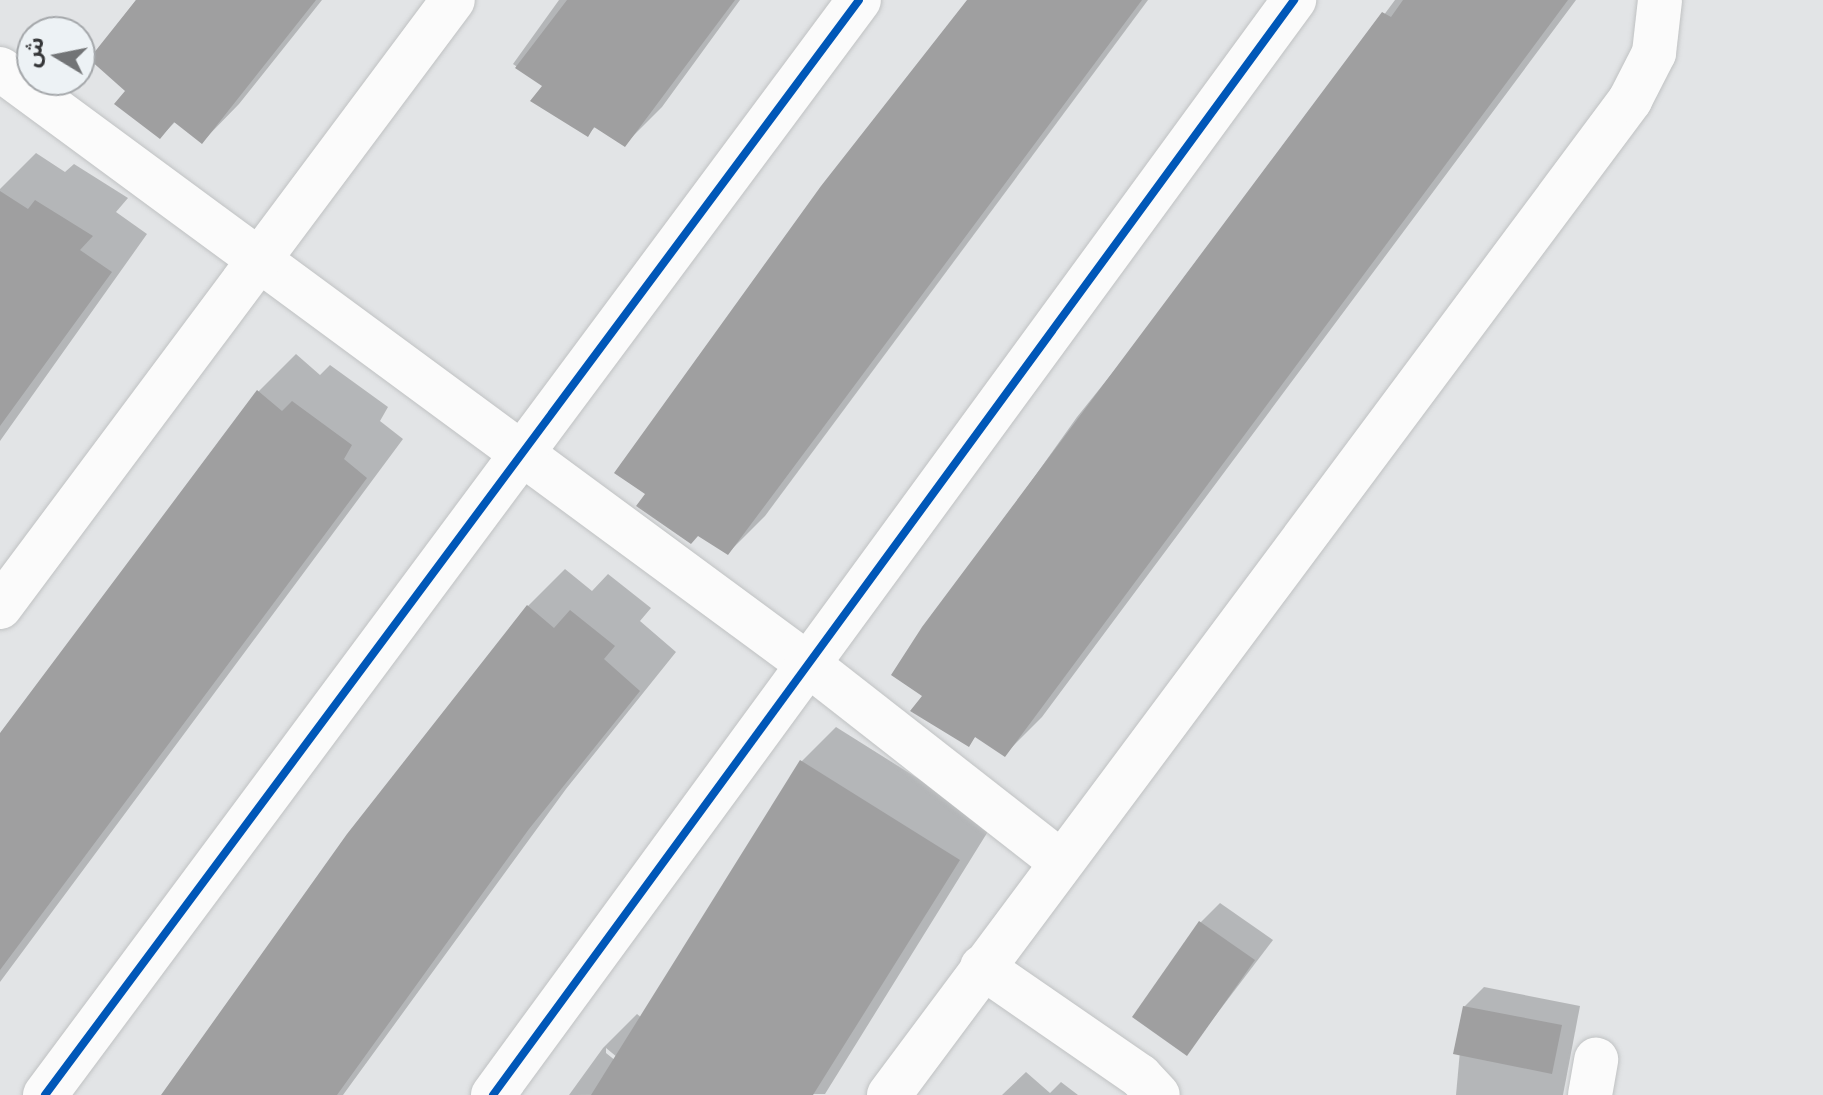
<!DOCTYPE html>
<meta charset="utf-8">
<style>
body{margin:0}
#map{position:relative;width:1823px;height:1095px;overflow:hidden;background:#e2e4e6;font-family:"Roboto Serif","Noto Sans Arabic",serif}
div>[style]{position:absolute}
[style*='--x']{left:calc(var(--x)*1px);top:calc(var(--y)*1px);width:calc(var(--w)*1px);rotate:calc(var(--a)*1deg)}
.shadow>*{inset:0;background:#0003}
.building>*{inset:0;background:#9f9fa0}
.roads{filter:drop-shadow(0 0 2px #c0c2c3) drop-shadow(0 0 2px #c0c2c3)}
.street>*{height:44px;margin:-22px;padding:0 22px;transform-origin:22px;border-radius:22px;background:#fbfbfb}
.cycleway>*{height:8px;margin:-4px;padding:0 4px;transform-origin:4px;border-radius:4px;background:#0057b8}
span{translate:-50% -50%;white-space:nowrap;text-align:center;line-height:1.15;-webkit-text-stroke:8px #edf2f5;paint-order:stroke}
.north{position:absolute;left:16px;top:16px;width:80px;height:80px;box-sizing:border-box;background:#edf2f5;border:2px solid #a4a7aa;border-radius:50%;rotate:280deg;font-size:22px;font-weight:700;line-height:32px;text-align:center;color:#363739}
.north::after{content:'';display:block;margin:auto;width:28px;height:36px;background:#727476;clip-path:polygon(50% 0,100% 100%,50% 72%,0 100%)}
</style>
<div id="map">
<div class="shadow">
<i style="clip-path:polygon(136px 0,322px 0,239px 104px,202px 142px,176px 121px,160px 137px,128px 90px,91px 59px)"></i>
<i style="clip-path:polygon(559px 0,740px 0,662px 107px,625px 144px,596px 126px,588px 134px,545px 86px,513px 64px)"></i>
<i style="clip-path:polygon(970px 0,1148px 0,765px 516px,728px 553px)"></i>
<i style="clip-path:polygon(1395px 0,1576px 0,1042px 717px,1005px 754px,976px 736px,968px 744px,925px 696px,894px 674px,1077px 417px,1195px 270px)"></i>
<i style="clip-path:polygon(36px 153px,65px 172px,74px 164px,128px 198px,116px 212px,147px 234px,0 441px,0 189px)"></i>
<i style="clip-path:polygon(296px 354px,320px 375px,330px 365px,388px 407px,380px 421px,403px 439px,0 982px,0 734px,259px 391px)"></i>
<i style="clip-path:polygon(565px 569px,592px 591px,608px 574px,651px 608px,640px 621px,676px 652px,566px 789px,343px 1095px,169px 1095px,528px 606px)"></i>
<i style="clip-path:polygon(evenodd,836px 727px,992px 825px,825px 1094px,569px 1095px,603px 1048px,637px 1014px,642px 1018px,802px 761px,836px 727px,606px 1048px,623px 1062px,621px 1065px,606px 1053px,606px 1048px)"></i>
<i style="clip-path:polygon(1220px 903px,1273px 940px,1187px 1053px,1200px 923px)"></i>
<i style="clip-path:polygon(1484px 987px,1580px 1006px,1563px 1095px,1456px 1095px,1464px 1007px)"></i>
<i style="clip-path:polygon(1026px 1072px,1050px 1093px,1061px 1082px,1078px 1095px,1002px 1095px)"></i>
</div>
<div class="building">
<i style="clip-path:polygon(136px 0,316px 0,202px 144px,174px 122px,160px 139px,114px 104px,125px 91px,89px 59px)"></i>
<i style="clip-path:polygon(567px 0,735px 0,625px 147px,594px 127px,588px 137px,530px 101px,542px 86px,515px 68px)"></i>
<i style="clip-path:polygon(967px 0,1142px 0,728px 555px,698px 536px,691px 544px,636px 506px,645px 494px,614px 473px,821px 186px)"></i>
<i style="clip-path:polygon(1403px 0,1568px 0,1005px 757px,975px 737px,969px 747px,910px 711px,922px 696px,891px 675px,922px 627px,1382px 12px,1391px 17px)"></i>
<i style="clip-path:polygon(0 191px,28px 209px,35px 200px,93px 236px,80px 250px,112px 272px,0 426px)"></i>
<i style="clip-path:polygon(257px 390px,282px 411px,292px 401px,352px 445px,344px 459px,367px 478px,0 970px,0 733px)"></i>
<i style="clip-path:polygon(527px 605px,554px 628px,570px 610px,615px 646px,604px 659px,640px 691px,529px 829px,337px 1095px,161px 1095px,347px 834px)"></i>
<i style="clip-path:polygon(800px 760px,960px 860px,813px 1095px,591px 1095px)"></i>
<i style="clip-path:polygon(1199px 921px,1255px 960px,1187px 1056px,1132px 1017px)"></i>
<i style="clip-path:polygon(1463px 1006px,1562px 1025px,1552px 1074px,1453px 1054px)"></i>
</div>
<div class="roads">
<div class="street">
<i style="--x:0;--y:69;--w:1005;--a:36.38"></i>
<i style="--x:809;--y:665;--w:320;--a:38"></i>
<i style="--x:0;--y:607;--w:757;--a:-53.27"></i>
<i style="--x:982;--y:967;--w:192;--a:34.6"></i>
<i style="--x:1140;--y:1076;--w:26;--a:47"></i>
<i style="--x:45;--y:1095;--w:1364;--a:-53.37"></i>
<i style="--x:493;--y:1095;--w:1357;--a:-53.81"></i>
<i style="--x:889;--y:1095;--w:1241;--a:-53.32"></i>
<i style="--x:1630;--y:100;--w:53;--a:-62.9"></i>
<i style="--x:1654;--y:53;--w:53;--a:-83.5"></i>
<i style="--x:1590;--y:1095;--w:36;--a:-80"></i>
</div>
</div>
<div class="cycleway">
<i style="--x:45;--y:1095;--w:1364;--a:-53.37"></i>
<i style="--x:493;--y:1095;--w:1357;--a:-53.81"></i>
</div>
<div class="north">ش</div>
</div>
